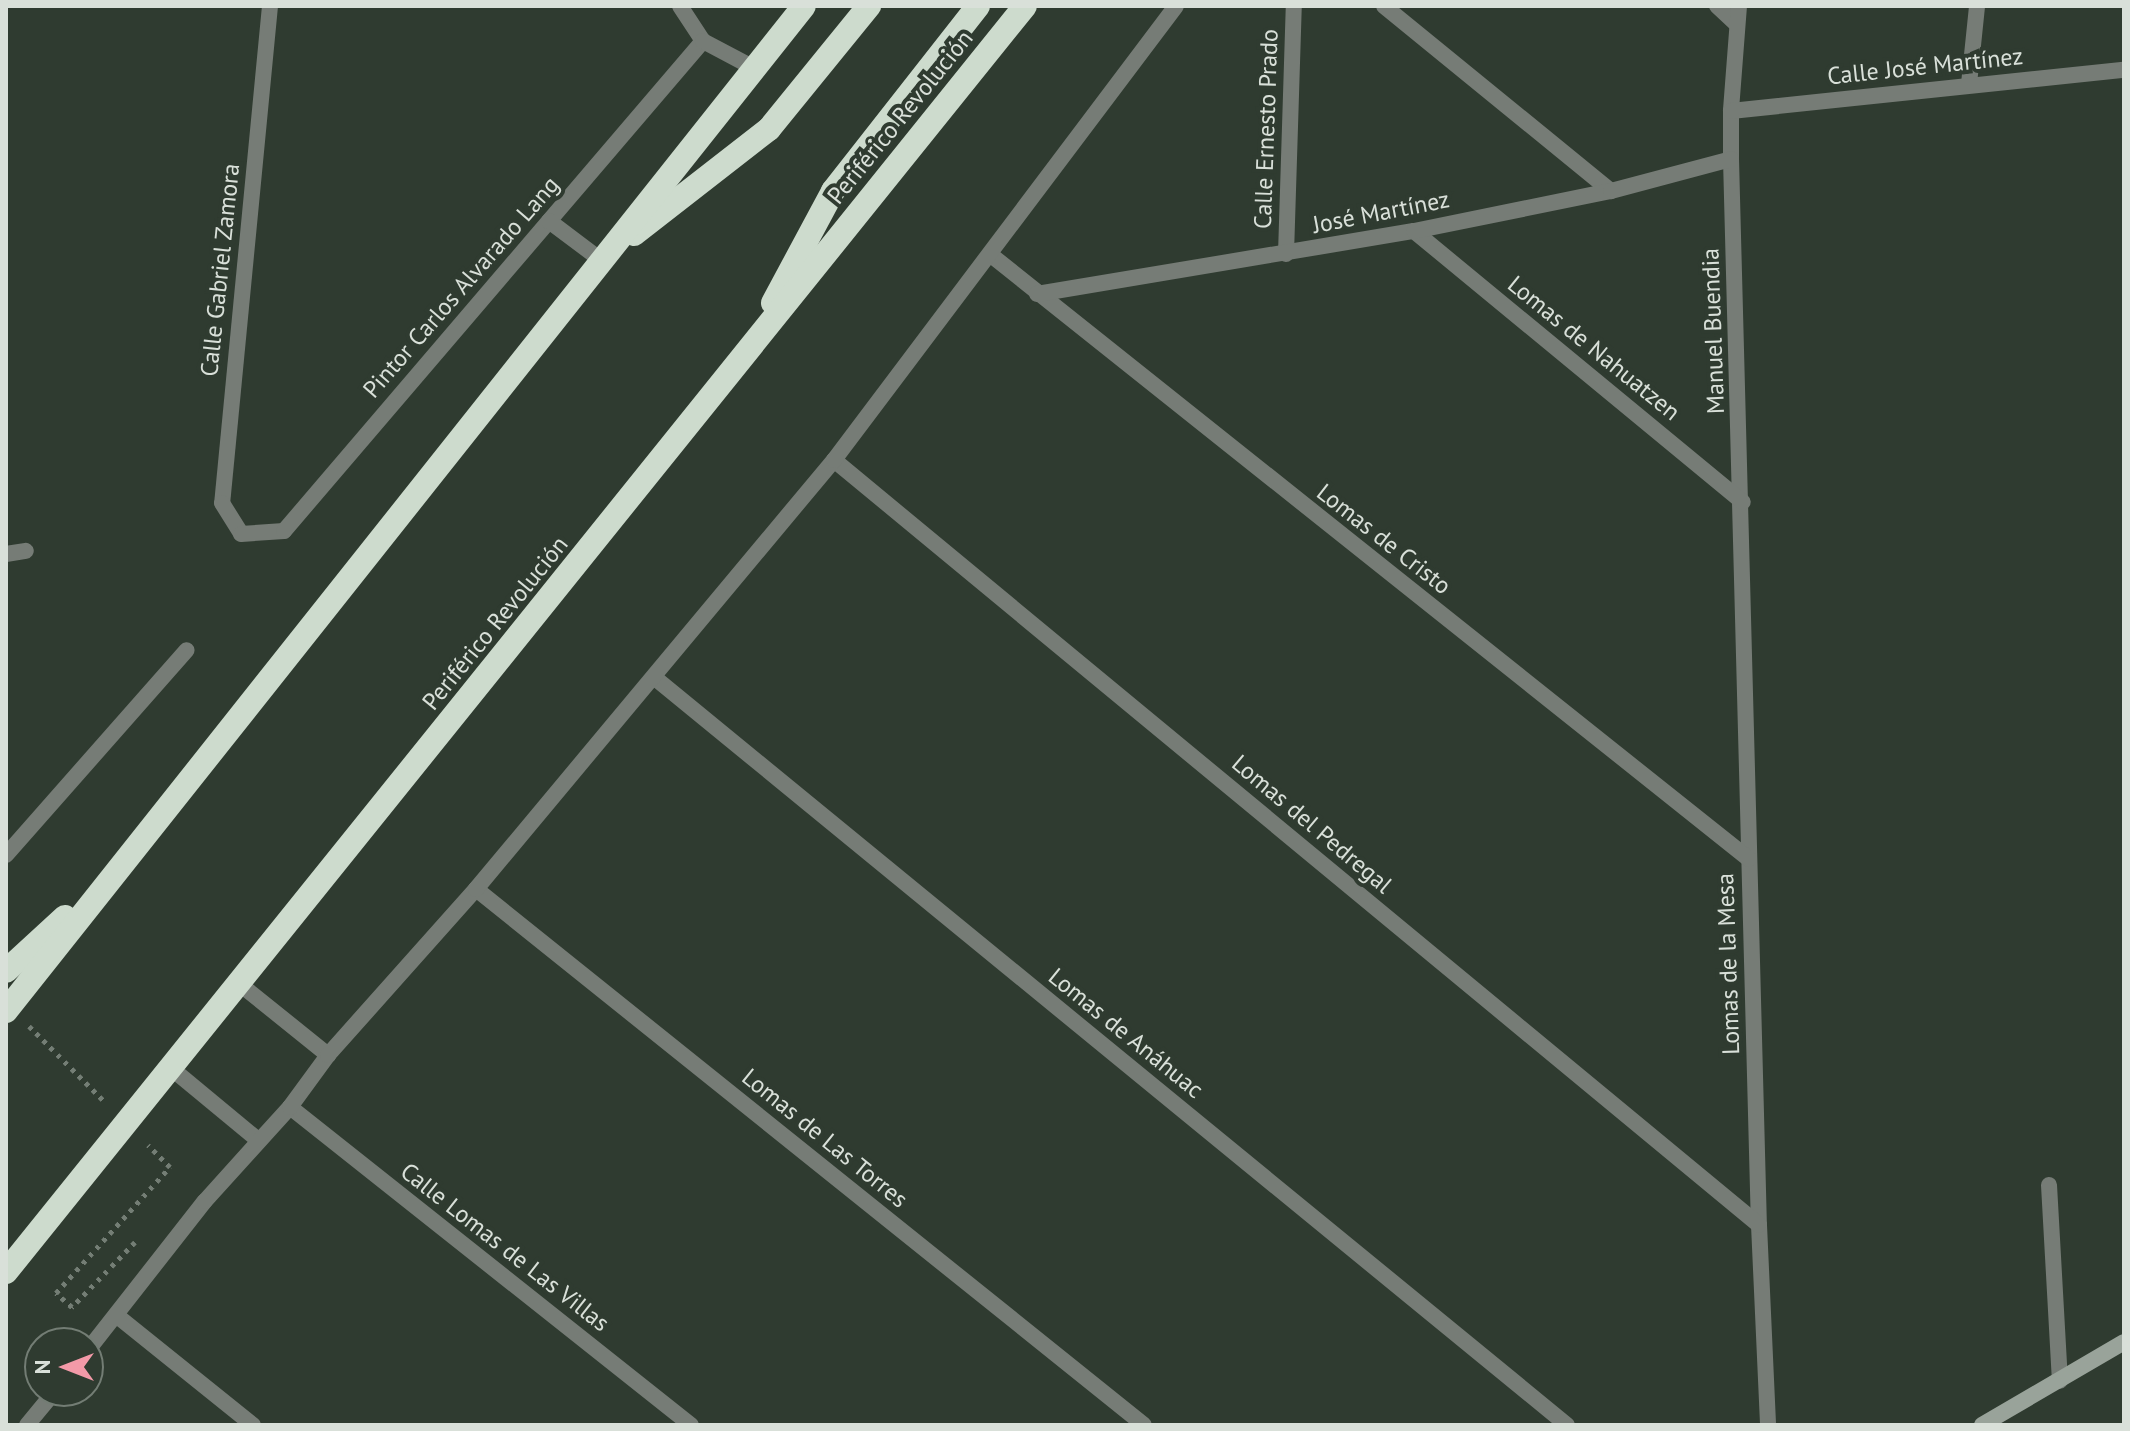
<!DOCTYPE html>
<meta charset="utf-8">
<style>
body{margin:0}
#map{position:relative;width:2130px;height:1431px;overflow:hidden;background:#2f3b30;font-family:"PT Sans",sans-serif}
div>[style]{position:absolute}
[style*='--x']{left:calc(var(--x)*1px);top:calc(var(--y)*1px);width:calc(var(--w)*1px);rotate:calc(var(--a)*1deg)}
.path>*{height:5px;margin-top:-2.5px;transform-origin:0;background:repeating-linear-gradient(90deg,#747e75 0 4px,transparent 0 10px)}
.street>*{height:16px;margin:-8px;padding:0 8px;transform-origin:8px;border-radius:8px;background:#767c76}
.secondary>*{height:16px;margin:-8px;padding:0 8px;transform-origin:8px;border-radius:8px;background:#99a39a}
.highway>*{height:24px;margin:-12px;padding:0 12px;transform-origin:12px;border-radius:12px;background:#cddbcd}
span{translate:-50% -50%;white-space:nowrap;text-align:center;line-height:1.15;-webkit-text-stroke:8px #2f3b30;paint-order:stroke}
.street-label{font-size:24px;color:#d9e0d9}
.frame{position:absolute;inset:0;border:8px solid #d9e0d9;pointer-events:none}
.north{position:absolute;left:24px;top:1327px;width:80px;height:80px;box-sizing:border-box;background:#2f3b30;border:2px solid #737d74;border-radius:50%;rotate:270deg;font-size:22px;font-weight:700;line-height:32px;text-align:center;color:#d9e0d9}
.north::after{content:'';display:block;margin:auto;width:28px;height:36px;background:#f39aa8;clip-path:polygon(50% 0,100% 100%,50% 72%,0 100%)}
</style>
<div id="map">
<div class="path">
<i style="--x:29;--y:1026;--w:106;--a:45"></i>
<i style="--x:135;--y:1242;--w:91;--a:134.1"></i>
<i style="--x:72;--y:1307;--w:21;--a:-139"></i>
<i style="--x:56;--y:1293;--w:170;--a:-47.9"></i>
<i style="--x:170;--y:1167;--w:31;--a:-135"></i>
</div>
<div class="street">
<i style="--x:270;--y:6;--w:499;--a:95.5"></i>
<i style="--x:222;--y:503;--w:36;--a:58"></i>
<i style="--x:241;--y:534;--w:43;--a:-4"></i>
<i style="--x:284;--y:531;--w:645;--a:-49.47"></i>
<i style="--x:680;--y:6;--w:42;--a:56.7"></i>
<i style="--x:703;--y:41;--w:58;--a:27.9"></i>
<i style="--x:1384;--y:6;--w:293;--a:39.2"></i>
<i style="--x:1717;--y:6;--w:26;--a:43"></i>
<i style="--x:1739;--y:6;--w:105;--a:94.4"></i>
<i style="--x:1731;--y:111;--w:48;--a:90"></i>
<i style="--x:1731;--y:159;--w:1066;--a:88.5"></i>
<i style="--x:1759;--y:1225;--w:200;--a:87.4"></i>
<i style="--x:1969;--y:84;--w:78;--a:-84.1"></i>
<i style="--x:1731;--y:111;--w:395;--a:-6"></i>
<i style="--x:549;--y:221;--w:65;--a:36.9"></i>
<i style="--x:1414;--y:231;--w:426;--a:39.5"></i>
<i style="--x:1286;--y:254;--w:248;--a:-88.2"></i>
<i style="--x:991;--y:255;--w:969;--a:38.55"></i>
<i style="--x:1037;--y:294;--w:382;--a:-9.5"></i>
<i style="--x:1414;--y:231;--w:201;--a:-11.5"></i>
<i style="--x:1611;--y:191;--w:124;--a:-14.9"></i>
<i style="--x:834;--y:460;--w:1200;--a:39.59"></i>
<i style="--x:6;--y:554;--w:20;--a:-9"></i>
<i style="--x:655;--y:678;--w:1179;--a:39.32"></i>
<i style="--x:6;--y:855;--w:273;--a:-48.6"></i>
<i style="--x:476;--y:889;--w:856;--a:38.74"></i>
<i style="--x:241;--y:985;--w:112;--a:38.8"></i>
<i style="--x:171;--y:1068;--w:113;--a:39.6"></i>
<i style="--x:290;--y:1107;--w:512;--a:38.42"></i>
<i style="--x:2049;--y:1185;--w:196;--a:86.8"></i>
<i style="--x:116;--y:1315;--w:176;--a:38.8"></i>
<i style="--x:88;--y:1350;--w:189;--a:-51.9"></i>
<i style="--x:205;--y:1201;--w:127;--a:-47.9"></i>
<i style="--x:290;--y:1107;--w:64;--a:-53.8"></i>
<i style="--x:328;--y:1055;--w:222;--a:-48.3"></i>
<i style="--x:476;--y:889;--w:559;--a:-50.16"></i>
<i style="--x:834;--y:460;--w:568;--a:-53.01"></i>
<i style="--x:27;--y:1425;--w:44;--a:-50.5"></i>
</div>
<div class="secondary">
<i style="--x:1982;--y:1425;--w:164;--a:-30.3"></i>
</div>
<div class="highway">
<i style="--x:634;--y:234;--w:171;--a:-37.9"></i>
<i style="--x:769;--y:129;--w:159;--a:-50.9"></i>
<i style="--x:773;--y:303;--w:127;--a:-61.8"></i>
<i style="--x:833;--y:191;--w:235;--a:-51.9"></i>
<i style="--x:6;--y:971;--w:80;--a:-42.5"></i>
<i style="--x:6;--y:1011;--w:1283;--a:-51.55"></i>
<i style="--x:6;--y:1272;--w:1625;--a:-51.17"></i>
</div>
<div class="street-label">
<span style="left:1925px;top:66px;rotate:-6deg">Calle José Martínez</span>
<span style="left:900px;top:117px;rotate:-51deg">Periférico Revolución</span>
<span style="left:1266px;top:129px;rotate:-88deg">Calle Ernesto Prado</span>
<span style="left:1381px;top:212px;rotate:-11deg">José Martínez</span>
<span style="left:220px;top:270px;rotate:-84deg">Calle Gabriel Zamora</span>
<span style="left:461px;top:287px;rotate:-49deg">Pintor Carlos Alvarado Lang</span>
<span style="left:1713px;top:331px;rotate:-92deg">Manuel Buendia</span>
<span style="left:1594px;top:348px;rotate:39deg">Lomas de Nahuatzen</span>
<span style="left:1384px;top:539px;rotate:38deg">Lomas de Cristo</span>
<span style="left:495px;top:623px;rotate:-51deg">Periférico Revolución</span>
<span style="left:1312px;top:824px;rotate:40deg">Lomas del Pedregal</span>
<span style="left:1728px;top:964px;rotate:-92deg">Lomas de la Mesa</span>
<span style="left:1126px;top:1033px;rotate:39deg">Lomas de Anáhuac</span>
<span style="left:825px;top:1138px;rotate:39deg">Lomas de Las Torres</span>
<span style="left:505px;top:1247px;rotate:38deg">Calle Lomas de Las Villas</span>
</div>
<div class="frame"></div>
<div class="north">N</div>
</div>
